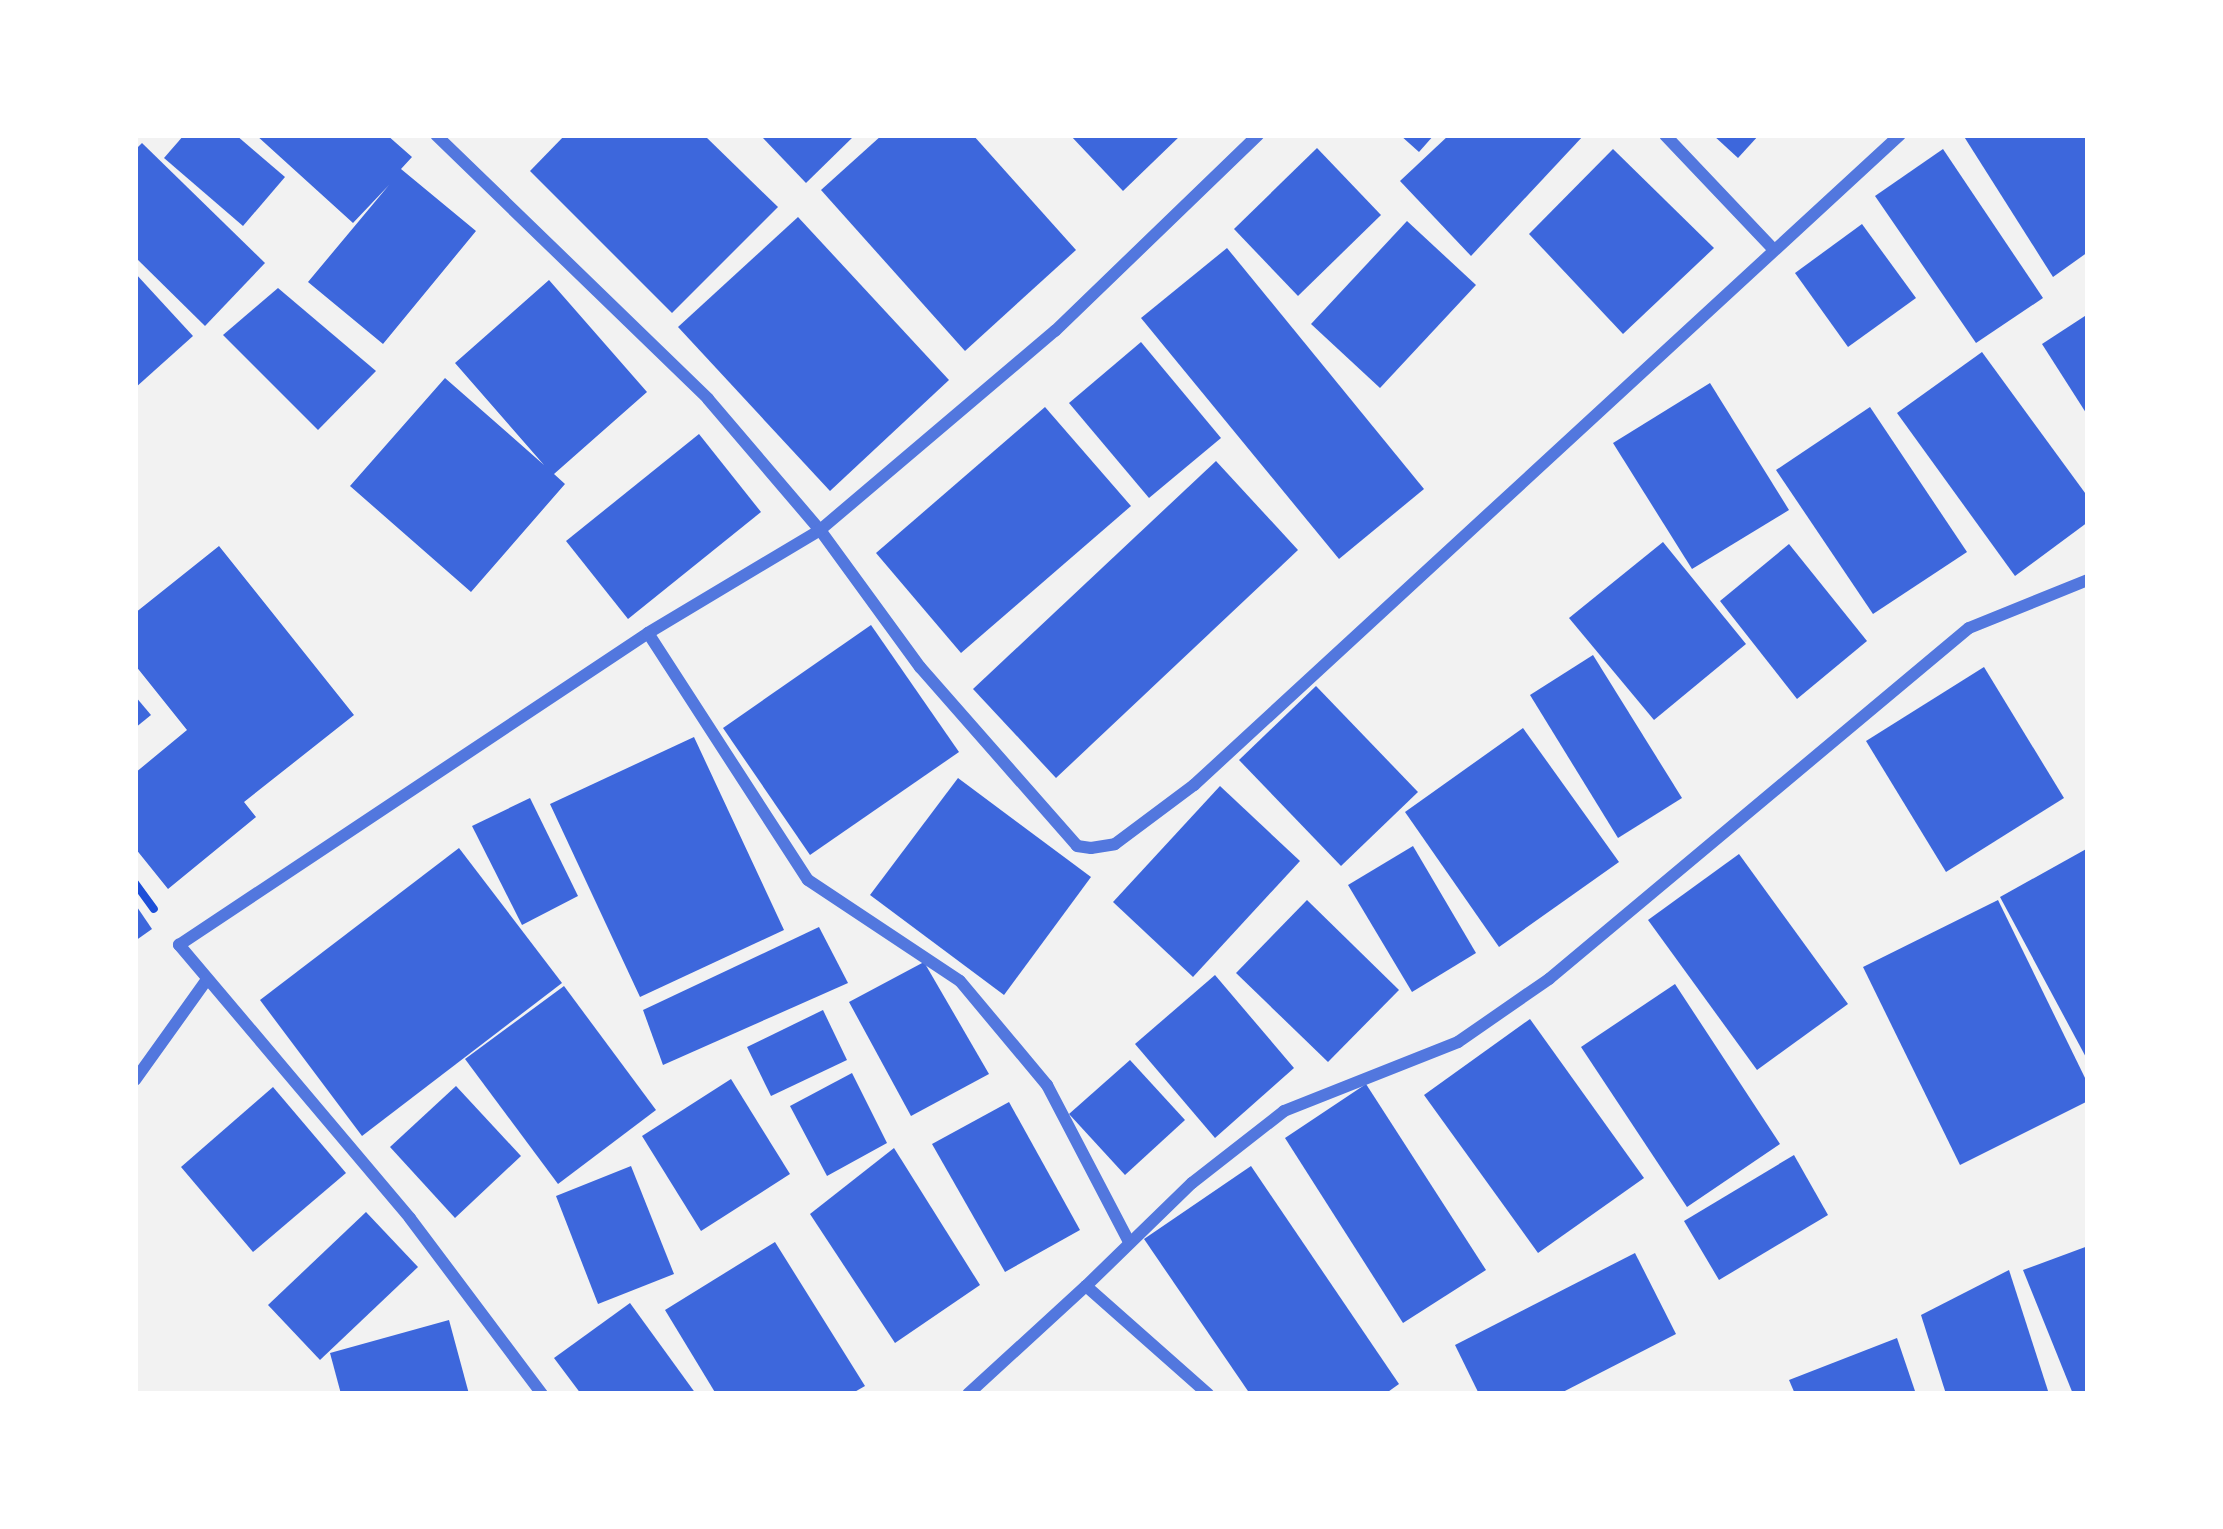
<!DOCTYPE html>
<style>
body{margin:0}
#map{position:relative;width:2223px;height:1529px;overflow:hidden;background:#f2f2f2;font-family:"Source Serif 4",serif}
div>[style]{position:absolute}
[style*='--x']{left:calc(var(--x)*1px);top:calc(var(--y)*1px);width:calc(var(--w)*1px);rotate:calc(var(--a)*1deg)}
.building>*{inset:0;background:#3d67dc}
.path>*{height:8px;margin:-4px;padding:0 4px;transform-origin:4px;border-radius:4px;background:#1d4ed8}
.minor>*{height:12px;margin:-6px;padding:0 6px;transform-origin:6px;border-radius:6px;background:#5277de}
span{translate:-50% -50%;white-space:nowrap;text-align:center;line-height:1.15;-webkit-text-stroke:12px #fff;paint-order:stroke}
.frame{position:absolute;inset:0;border:138px solid #fff;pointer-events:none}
</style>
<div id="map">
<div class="building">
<i style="clip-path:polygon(184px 135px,236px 135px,285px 177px,243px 226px,164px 158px)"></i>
<i style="clip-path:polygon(256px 135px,387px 135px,412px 157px,401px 169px,476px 231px,383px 344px,308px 282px,389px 185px,353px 223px)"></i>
<i style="clip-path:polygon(565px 135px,704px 135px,778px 207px,672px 313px,530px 171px)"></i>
<i style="clip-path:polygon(760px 135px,855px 135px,806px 183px)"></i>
<i style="clip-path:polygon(882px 135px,973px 135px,1076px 250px,965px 351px,821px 190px)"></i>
<i style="clip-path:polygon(1070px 135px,1181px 135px,1123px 191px)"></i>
<i style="clip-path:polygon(1400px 135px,1434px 135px,1419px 152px)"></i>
<i style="clip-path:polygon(1449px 135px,1584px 135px,1471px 256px,1400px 181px)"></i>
<i style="clip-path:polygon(1713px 135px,1759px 135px,1738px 158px)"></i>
<i style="clip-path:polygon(1963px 135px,2088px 135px,2088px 252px,2053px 277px)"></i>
<i style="clip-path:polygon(142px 143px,265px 263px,205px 326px,135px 257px,135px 150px)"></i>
<i style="clip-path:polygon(1317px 148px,1381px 215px,1298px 296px,1234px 229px)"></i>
<i style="clip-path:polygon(1613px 149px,1714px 248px,1623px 334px,1529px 234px)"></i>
<i style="clip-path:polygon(1943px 149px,2043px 298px,1976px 343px,1875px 196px)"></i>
<i style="clip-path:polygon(798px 217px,949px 380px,830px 491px,678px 327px)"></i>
<i style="clip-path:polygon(1407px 221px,1476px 285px,1380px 388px,1311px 324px)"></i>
<i style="clip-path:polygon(1862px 224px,1916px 298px,1848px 347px,1795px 273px)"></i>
<i style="clip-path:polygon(1227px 248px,1424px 489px,1339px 559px,1141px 318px)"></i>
<i style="clip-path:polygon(135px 273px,193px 336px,135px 388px)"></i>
<i style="clip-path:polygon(549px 280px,647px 392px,554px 474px,565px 484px,471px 592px,350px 486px,445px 378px,544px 465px,455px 363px)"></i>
<i style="clip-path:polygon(278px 288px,376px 371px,318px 430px,223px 335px)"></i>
<i style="clip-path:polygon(2088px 314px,2088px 416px,2042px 344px)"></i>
<i style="clip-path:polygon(1141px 342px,1221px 438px,1149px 498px,1069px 403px)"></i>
<i style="clip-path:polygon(1982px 352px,2088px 497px,2088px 522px,2015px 576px,1897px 413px)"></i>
<i style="clip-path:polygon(1710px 383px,1789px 510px,1692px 569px,1613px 443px)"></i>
<i style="clip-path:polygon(1045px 407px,1131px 506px,961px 653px,876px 553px)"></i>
<i style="clip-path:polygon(1870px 407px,1967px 552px,1873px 614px,1776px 470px)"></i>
<i style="clip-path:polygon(699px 434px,761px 512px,628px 619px,566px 541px)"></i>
<i style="clip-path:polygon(1216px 461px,1298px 550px,1056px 778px,973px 689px)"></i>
<i style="clip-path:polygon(1663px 542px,1746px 644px,1654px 720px,1569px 618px)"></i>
<i style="clip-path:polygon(1789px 544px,1867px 641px,1797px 699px,1720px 601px)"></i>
<i style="clip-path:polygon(219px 546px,354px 715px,244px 802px,256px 817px,168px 889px,135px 848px,135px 773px,187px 730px,135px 665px,135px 613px)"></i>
<i style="clip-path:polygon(871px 625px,959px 752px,810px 855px,723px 728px)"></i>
<i style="clip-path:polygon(1593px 655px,1682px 798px,1618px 838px,1530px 695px)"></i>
<i style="clip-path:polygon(1984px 667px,2064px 798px,1946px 872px,1866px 741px)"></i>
<i style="clip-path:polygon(1316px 686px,1418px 792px,1341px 866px,1239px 760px)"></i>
<i style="clip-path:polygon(135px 696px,151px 715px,135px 728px)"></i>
<i style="clip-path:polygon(1523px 728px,1619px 862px,1499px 947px,1405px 812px)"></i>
<i style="clip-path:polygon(694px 737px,784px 930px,640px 997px,550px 804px)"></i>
<i style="clip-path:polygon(958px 778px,1091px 877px,1004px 995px,870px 895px)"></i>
<i style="clip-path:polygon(1220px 786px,1300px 861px,1193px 977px,1113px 902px)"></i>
<i style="clip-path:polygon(530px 798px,578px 896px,522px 925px,472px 826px)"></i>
<i style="clip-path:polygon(1413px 846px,1476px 953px,1412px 992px,1348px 885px)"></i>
<i style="clip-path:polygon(459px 848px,562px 983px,362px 1136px,260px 1000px)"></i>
<i style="clip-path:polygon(2088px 848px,2088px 1061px,2000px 897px)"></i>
<i style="clip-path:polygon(1739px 854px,1848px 1004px,1757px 1070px,1648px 920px)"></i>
<i style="clip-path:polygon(1307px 900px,1399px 990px,1328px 1062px,1236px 973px)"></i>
<i style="clip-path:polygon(1998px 900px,2088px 1084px,2088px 1101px,1960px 1165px,1863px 967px)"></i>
<i style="clip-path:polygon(135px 904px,152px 929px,135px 941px)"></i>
<i style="clip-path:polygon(819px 927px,848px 983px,663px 1065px,643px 1010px)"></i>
<i style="clip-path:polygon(924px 962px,989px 1074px,911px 1116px,849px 1002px)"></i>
<i style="clip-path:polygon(1215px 975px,1294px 1068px,1215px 1138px,1135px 1044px)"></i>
<i style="clip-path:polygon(1675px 984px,1780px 1144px,1687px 1207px,1581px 1047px)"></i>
<i style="clip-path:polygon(564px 986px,656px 1110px,558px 1184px,465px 1059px)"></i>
<i style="clip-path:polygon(823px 1010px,847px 1060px,771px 1096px,747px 1047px)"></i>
<i style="clip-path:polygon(1530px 1019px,1644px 1178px,1538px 1253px,1424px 1095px)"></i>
<i style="clip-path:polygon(1130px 1060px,1185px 1120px,1125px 1175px,1069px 1114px)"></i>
<i style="clip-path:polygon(852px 1073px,887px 1143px,827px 1176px,790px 1106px)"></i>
<i style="clip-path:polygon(731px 1079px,790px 1174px,701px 1231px,642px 1136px)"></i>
<i style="clip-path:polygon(1366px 1084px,1486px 1270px,1403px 1323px,1285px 1138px)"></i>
<i style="clip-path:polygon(456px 1086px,521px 1156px,455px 1218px,390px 1147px)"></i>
<i style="clip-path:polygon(273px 1087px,346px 1173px,253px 1252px,181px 1167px)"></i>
<i style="clip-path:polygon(1009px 1102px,1080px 1230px,1005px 1272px,932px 1144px)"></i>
<i style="clip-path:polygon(894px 1148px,980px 1285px,895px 1343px,810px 1214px)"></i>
<i style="clip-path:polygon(1794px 1155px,1828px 1215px,1719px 1280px,1684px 1221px)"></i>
<i style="clip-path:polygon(631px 1166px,674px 1274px,598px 1304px,556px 1196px)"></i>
<i style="clip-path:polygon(1251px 1166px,1399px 1384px,1385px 1394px,1250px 1394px,1144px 1239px)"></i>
<i style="clip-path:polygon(366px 1212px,418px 1267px,320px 1360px,268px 1305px)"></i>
<i style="clip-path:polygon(775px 1242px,865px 1386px,851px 1394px,716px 1394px,665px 1310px)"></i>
<i style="clip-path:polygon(2088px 1246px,2088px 1394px,2073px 1394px,2023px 1270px)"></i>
<i style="clip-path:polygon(1635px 1253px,1676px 1334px,1559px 1394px,1479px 1394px,1455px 1345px)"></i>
<i style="clip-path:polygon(2009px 1270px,2049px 1394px,1946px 1394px,1921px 1315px)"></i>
<i style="clip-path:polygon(630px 1303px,696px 1394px,581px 1394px,554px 1358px)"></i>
<i style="clip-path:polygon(449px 1320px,469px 1394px,341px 1394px,330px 1353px)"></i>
<i style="clip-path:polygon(1897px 1338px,1916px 1394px,1795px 1394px,1789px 1380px)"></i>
</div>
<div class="path">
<i style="--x:135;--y:883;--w:32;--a:54"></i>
</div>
<div class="minor">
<i style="--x:436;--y:135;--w:379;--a:44.1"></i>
<i style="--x:708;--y:399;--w:172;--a:49.5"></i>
<i style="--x:820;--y:530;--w:170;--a:53.9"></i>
<i style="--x:920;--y:667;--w:238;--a:48.7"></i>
<i style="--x:1077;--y:846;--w:14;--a:8"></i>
<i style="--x:1091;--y:848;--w:24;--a:-9"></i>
<i style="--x:1115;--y:844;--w:99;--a:-36.8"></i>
<i style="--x:1194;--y:785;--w:960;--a:-42.64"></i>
<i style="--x:1665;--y:135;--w:157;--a:46.5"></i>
<i style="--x:648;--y:633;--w:294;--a:57.1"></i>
<i style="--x:808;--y:880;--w:182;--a:33.6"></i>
<i style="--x:960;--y:981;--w:136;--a:50.1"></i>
<i style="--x:1047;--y:1085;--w:177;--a:62.4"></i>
<i style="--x:135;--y:1080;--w:122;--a:-54.4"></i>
<i style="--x:1086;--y:1286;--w:148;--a:-44.2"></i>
<i style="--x:1192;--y:1183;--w:117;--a:-38"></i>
<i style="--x:1284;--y:1111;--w:187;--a:-21.6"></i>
<i style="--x:1458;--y:1042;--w:111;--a:-34.7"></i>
<i style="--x:1549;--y:979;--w:547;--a:-39.89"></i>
<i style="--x:1969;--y:628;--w:128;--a:-22"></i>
<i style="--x:542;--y:1394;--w:220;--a:-126.9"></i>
<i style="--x:410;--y:1218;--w:358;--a:-130.2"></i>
<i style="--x:179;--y:945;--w:563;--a:-33.63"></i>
<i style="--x:648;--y:633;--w:200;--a:-30.9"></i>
<i style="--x:820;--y:530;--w:308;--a:-40.3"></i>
<i style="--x:1055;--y:331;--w:282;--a:-44"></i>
<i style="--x:968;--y:1394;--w:160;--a:-42.5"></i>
<i style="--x:1086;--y:1286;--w:163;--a:41.5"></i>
</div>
<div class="frame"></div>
</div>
